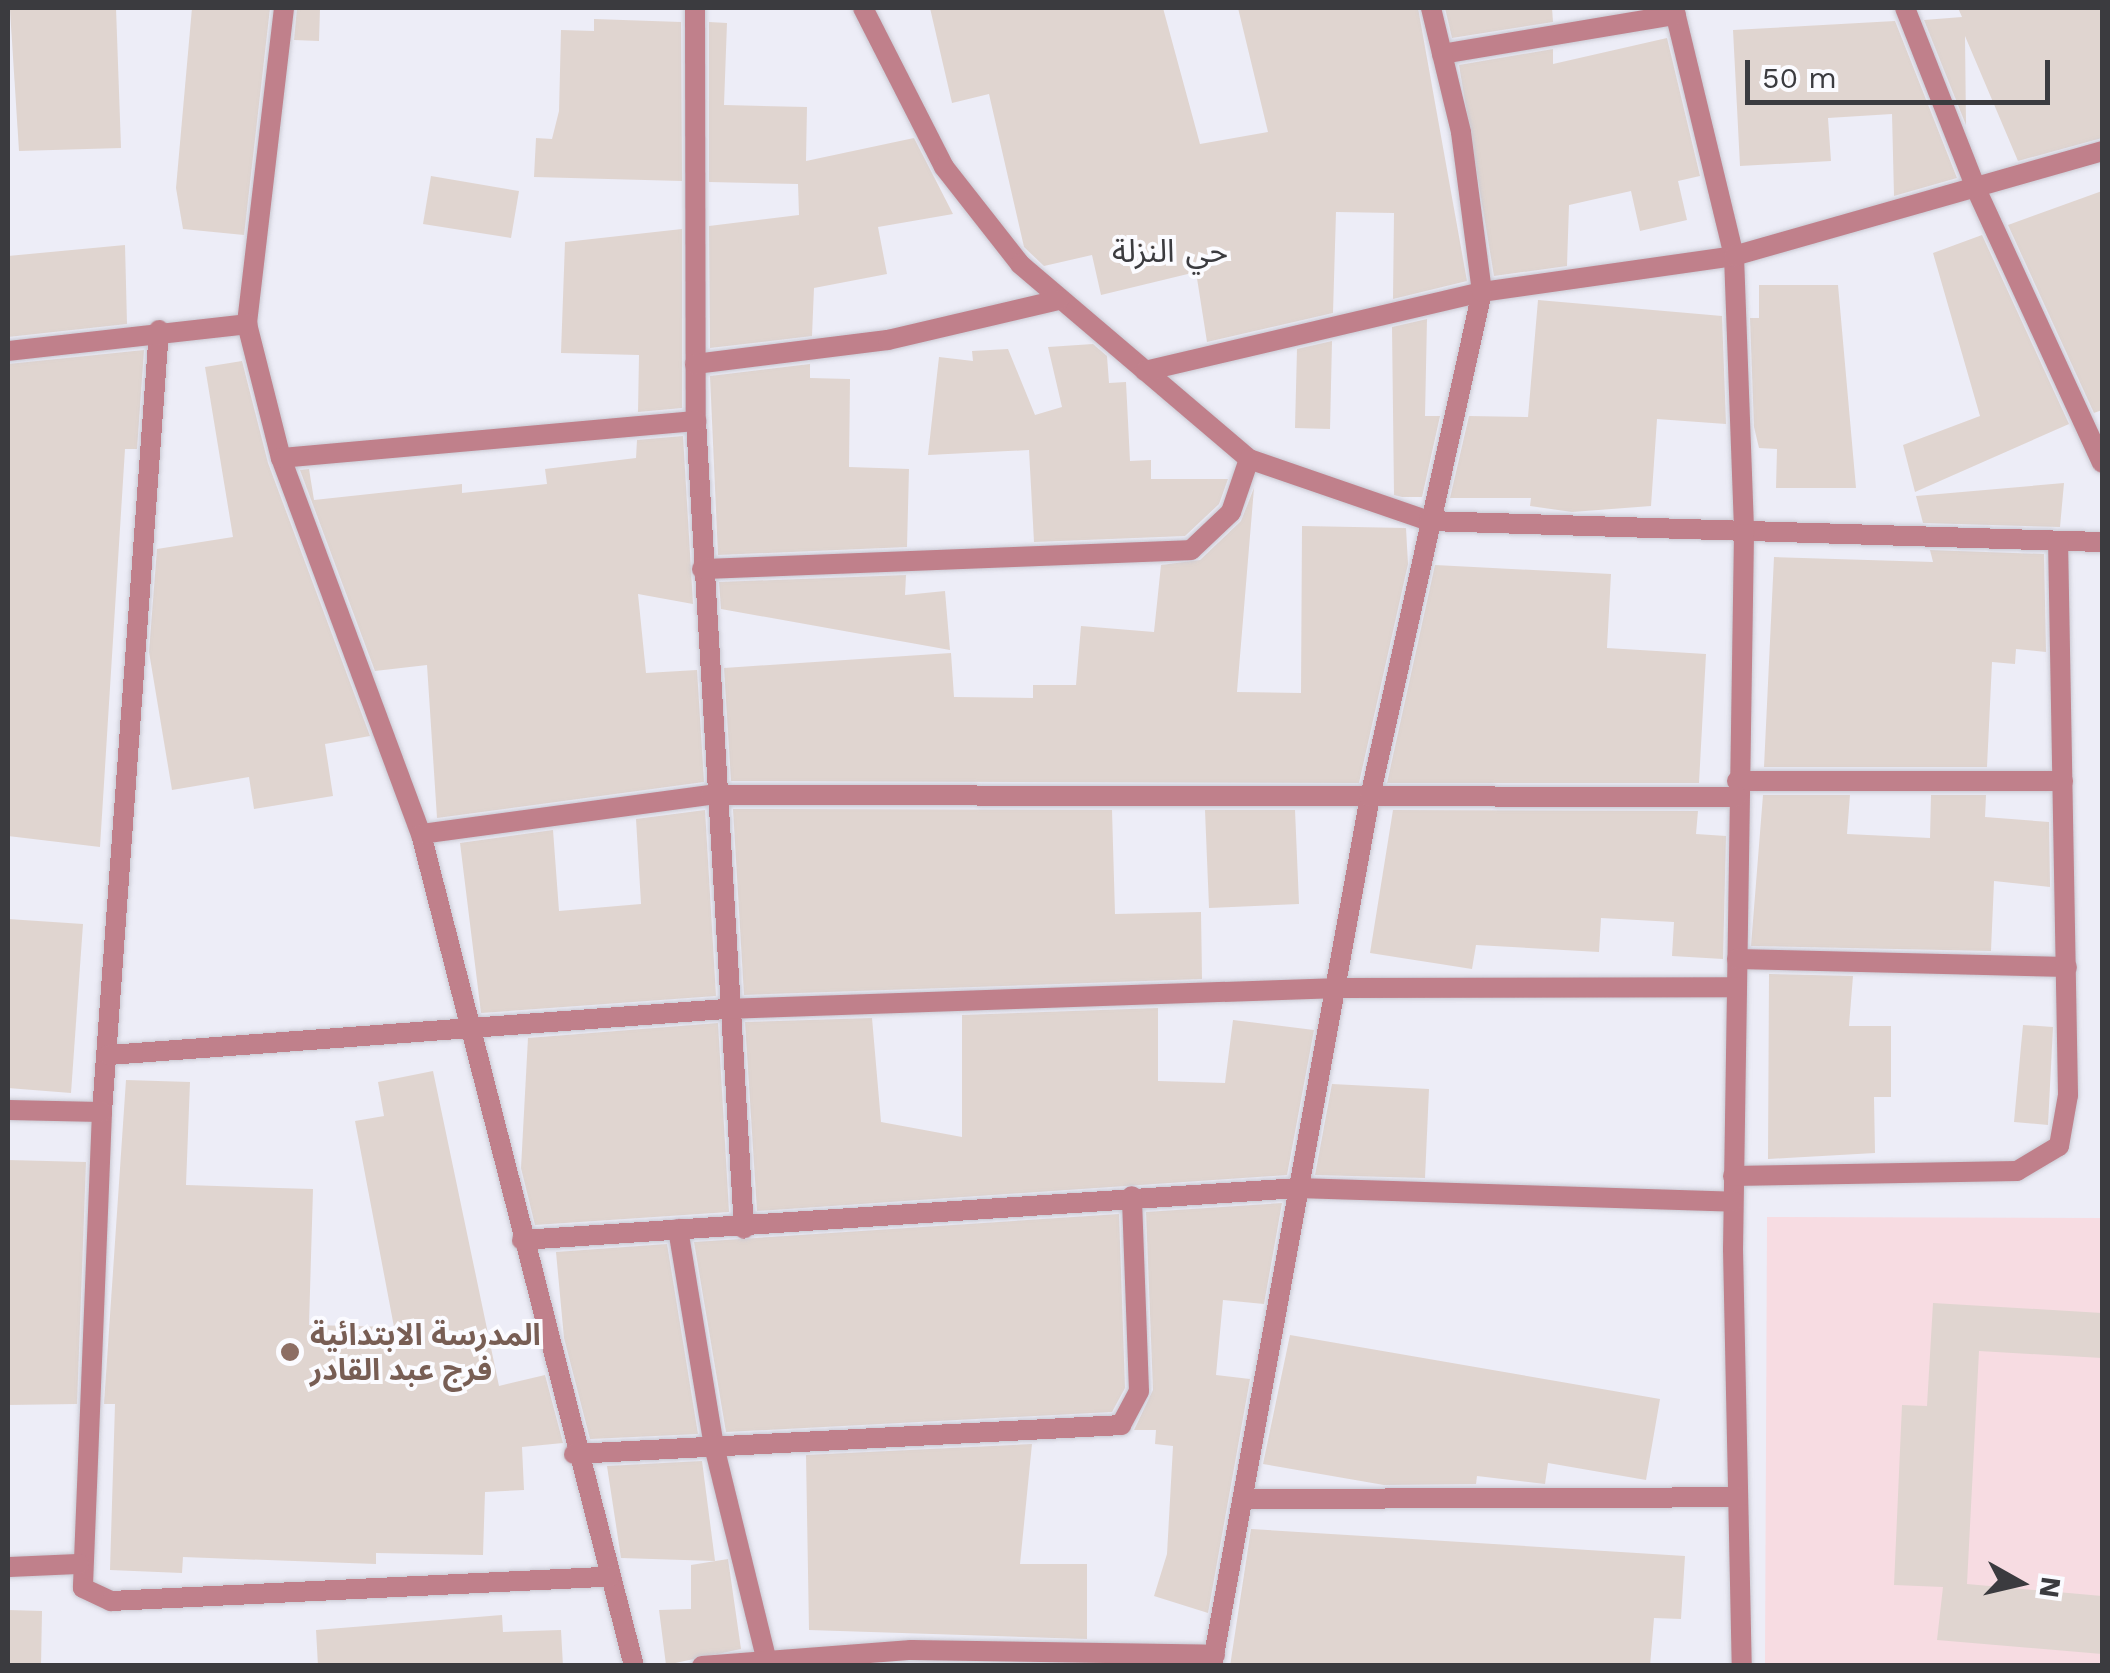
<!DOCTYPE html>
<meta charset="utf-8">
<style>
body{margin:0}
#map{position:relative;width:2110px;height:1673px;overflow:hidden;background:#ededf7;font-family:"Work Sans","Noto Sans Arabic",sans-serif}
div>[style]{position:absolute}
[style*='--x']{left:calc(var(--x)*1px);top:calc(var(--y)*1px);width:calc(var(--w)*1px);rotate:calc(var(--a)*1deg)}
.education>*{inset:0;background:#f7dce2}
.building>*{inset:0;background:#e0d5d0}
.roads{filter:drop-shadow(0 0 2px #c9c9d2) drop-shadow(0 0 2px #c9c9d2)}
.minor>*{height:20px;margin:-10px;padding:0 10px;transform-origin:10px;border-radius:10px;background:#c0808b}
.dots>*{width:28px;height:28px;translate:-50% -50%;box-sizing:border-box;border:5px solid #fbfbff;border-radius:50%}
span{translate:-50% -50%;white-space:nowrap;text-align:center;line-height:1.15;-webkit-text-stroke:8px #fbfbff;paint-order:stroke}
.education-label{font-size:30px;color:#785e54;font-weight:700}
.left{translate:0 -50%;text-align:left}
.neighbourhood-label{font-size:32px;color:#3b3b3f}
.frame{position:absolute;inset:0;border:10px solid #3b3b3f;pointer-events:none}
.north{position:absolute;left:1970px;top:1533px;width:100px;height:100px;-webkit-text-stroke:8px #fbfbff;paint-order:stroke;rotate:98deg;font-size:28px;font-weight:700;line-height:40px;text-align:center;color:#3b3b3f}
.north::after{content:'';display:block;margin:auto;width:35px;height:45px;background:#3b3b3f;clip-path:polygon(50% 0,100% 100%,50% 72%,0 100%)}
.scale{position:absolute;left:1745px;top:60px;width:305px;height:45px;box-sizing:border-box;border:5px solid #3b3b3f;border-top:0;padding-left:12px;font-size:30px;line-height:35px;white-space:nowrap;color:#3b3b3f;-webkit-text-stroke:8px #fbfbff;paint-order:stroke}
</style>
<div id="map">
<div class="education">
<i style="clip-path:polygon(1767px 1217px,2102px 1218px,2102px 1665px,1765px 1666px)"></i>
</div>
<div class="building">
<i style="clip-path:polygon(116px 8px,121px 148px,19px 151px,10px 10px)"></i>
<i style="clip-path:polygon(192px 8px,270px 8px,244px 235px,183px 229px,176px 188px)"></i>
<i style="clip-path:polygon(297px 8px,320px 8px,319px 41px,294px 40px)"></i>
<i style="clip-path:polygon(930px 8px,1163px 8px,1200px 144px,1268px 132px,1238px 8px,1418px 8px,1467px 281px,1393px 299px,1394px 213px,1336px 212px,1333px 313px,1207px 342px,1196px 272px,1101px 295px,1092px 255px,1044px 266px,1024px 247px,989px 94px,952px 103px)"></i>
<i style="clip-path:polygon(1445px 8px,1552px 8px,1553px 22px,1452px 38px)"></i>
<i style="clip-path:polygon(1958px 8px,2102px 8px,2102px 138px,2018px 161px,1965px 36px,1966px 125px,1924px 20px,1962px 17px)"></i>
<i style="clip-path:polygon(594px 19px,681px 22px,682px 181px,534px 177px,536px 138px,552px 139px,559px 111px,561px 30px,594px 31px)"></i>
<i style="clip-path:polygon(1895px 21px,1957px 178px,1894px 196px,1892px 114px,1828px 118px,1831px 161px,1740px 166px,1733px 30px)"></i>
<i style="clip-path:polygon(709px 22px,727px 23px,724px 105px,807px 107px,806px 161px,914px 138px,953px 214px,878px 227px,887px 274px,814px 288px,812px 336px,710px 348px,709px 226px,799px 215px,798px 184px,709px 182px)"></i>
<i style="clip-path:polygon(1667px 38px,1700px 176px,1678px 181px,1687px 220px,1640px 231px,1631px 191px,1569px 205px,1567px 266px,1494px 276px,1459px 65px,1553px 49px,1553px 64px)"></i>
<i style="clip-path:polygon(431px 176px,519px 191px,511px 238px,423px 224px)"></i>
<i style="clip-path:polygon(2102px 191px,2102px 410px,2094px 413px,2008px 225px)"></i>
<i style="clip-path:polygon(682px 229px,682px 408px,638px 412px,639px 355px,561px 353px,565px 242px)"></i>
<i style="clip-path:polygon(1982px 235px,2069px 424px,1915px 492px,1903px 445px,1980px 416px,1933px 253px)"></i>
<i style="clip-path:polygon(125px 245px,127px 324px,8px 337px,8px 256px)"></i>
<i style="clip-path:polygon(1759px 285px,1838px 285px,1856px 488px,1776px 488px,1777px 449px,1759px 448px,1754px 427px,1750px 318px,1759px 318px)"></i>
<i style="clip-path:polygon(1538px 300px,1722px 316px,1726px 424px,1657px 419px,1651px 506px,1572px 512px,1530px 506px,1531px 498px,1450px 498px,1469px 416px,1528px 417px)"></i>
<i style="clip-path:polygon(1427px 319px,1425px 416px,1440px 416px,1422px 497px,1402px 497px,1394px 495px,1392px 327px)"></i>
<i style="clip-path:polygon(1332px 341px,1330px 429px,1295px 428px,1297px 349px)"></i>
<i style="clip-path:polygon(1093px 344px,1107px 356px,1109px 383px,1126px 382px,1130px 461px,1151px 460px,1151px 479px,1228px 479px,1219px 504px,1185px 536px,1034px 542px,1029px 450px,928px 455px,939px 357px,973px 361px,972px 351px,1008px 349px,1035px 415px,1062px 407px,1048px 347px)"></i>
<i style="clip-path:polygon(144px 350px,137px 449px,125px 449px,100px 847px,8px 836px,8px 364px)"></i>
<i style="clip-path:polygon(242px 361px,268px 463px,370px 736px,325px 744px,333px 796px,254px 809px,249px 777px,172px 790px,149px 652px,157px 549px,233px 537px,205px 367px)"></i>
<i style="clip-path:polygon(810px 364px,810px 378px,850px 379px,849px 467px,909px 469px,907px 547px,718px 555px,710px 376px)"></i>
<i style="clip-path:polygon(683px 436px,693px 604px,638px 594px,646px 673px,697px 670px,704px 782px,437px 818px,427px 665px,375px 671px,300px 470px,309px 469px,314px 500px,462px 484px,462px 493px,547px 484px,545px 469px,636px 458px,637px 440px)"></i>
<i style="clip-path:polygon(2064px 483px,2060px 527px,1923px 523px,1916px 496px)"></i>
<i style="clip-path:polygon(1254px 488px,1237px 692px,1301px 693px,1302px 526px,1406px 528px,1408px 564px,1359px 783px,731px 781px,724px 668px,951px 653px,954px 697px,1033px 698px,1033px 685px,1076px 685px,1081px 626px,1154px 632px,1161px 565px,1200px 560px,1241px 521px)"></i>
<i style="clip-path:polygon(1930px 550px,2044px 554px,2046px 652px,2016px 649px,2015px 664px,1992px 662px,1987px 767px,1764px 767px,1774px 557px,1933px 562px)"></i>
<i style="clip-path:polygon(1435px 565px,1611px 574px,1607px 648px,1706px 654px,1699px 783px,1387px 783px)"></i>
<i style="clip-path:polygon(906px 575px,905px 595px,945px 591px,950px 650px,721px 609px,719px 582px)"></i>
<i style="clip-path:polygon(1763px 795px,1850px 795px,1847px 834px,1930px 838px,1931px 795px,1986px 795px,1985px 817px,2049px 822px,2050px 887px,1994px 881px,1991px 951px,1751px 946px)"></i>
<i style="clip-path:polygon(733px 809px,1112px 810px,1115px 914px,1201px 912px,1202px 979px,744px 995px)"></i>
<i style="clip-path:polygon(705px 810px,716px 996px,481px 1013px,460px 843px,553px 830px,559px 911px,641px 904px,636px 819px)"></i>
<i style="clip-path:polygon(1205px 810px,1295px 810px,1299px 904px,1209px 908px)"></i>
<i style="clip-path:polygon(1393px 810px,1698px 811px,1696px 834px,1726px 836px,1723px 959px,1672px 956px,1674px 922px,1601px 918px,1599px 952px,1476px 945px,1472px 969px,1370px 953px)"></i>
<i style="clip-path:polygon(8px 919px,83px 924px,71px 1093px,8px 1088px)"></i>
<i style="clip-path:polygon(1769px 974px,1853px 976px,1849px 1026px,1891px 1026px,1891px 1097px,1874px 1097px,1875px 1153px,1768px 1159px)"></i>
<i style="clip-path:polygon(1158px 1008px,1158px 1081px,1225px 1083px,1233px 1020px,1314px 1030px,1287px 1175px,757px 1211px,745px 1022px,872px 1018px,881px 1122px,962px 1137px,962px 1015px)"></i>
<i style="clip-path:polygon(718px 1023px,729px 1212px,535px 1225px,521px 1168px,528px 1038px)"></i>
<i style="clip-path:polygon(2023px 1025px,2053px 1027px,2048px 1125px,2014px 1122px)"></i>
<i style="clip-path:polygon(433px 1071px,499px 1386px,545px 1375px,563px 1443px,522px 1447px,524px 1490px,485px 1492px,483px 1555px,376px 1553px,376px 1564px,183px 1557px,182px 1573px,110px 1570px,115px 1404px,104px 1404px,126px 1080px,190px 1082px,186px 1185px,313px 1189px,309px 1325px,394px 1327px,355px 1121px,384px 1116px,378px 1082px)"></i>
<i style="clip-path:polygon(1332px 1084px,1429px 1089px,1425px 1178px,1315px 1175px)"></i>
<i style="clip-path:polygon(8px 1160px,86px 1162px,77px 1404px,8px 1405px)"></i>
<i style="clip-path:polygon(1282px 1203px,1264px 1304px,1223px 1300px,1216px 1375px,1250px 1379px,1208px 1613px,1154px 1596px,1167px 1554px,1173px 1446px,1155px 1444px,1156px 1430px,1134px 1430px,1153px 1390px,1146px 1212px)"></i>
<i style="clip-path:polygon(1119px 1214px,1125px 1388px,1112px 1412px,726px 1432px,694px 1242px)"></i>
<i style="clip-path:polygon(667px 1244px,698px 1434px,590px 1439px,564px 1338px,556px 1252px)"></i>
<i style="clip-path:polygon(1933px 1303px,2102px 1313px,2102px 1358px,1979px 1351px,1967px 1584px,2102px 1596px,2102px 1654px,1937px 1640px,1943px 1587px,1894px 1585px,1902px 1405px,1927px 1406px)"></i>
<i style="clip-path:polygon(1290px 1335px,1660px 1399px,1646px 1480px,1548px 1463px,1545px 1484px,1477px 1476px,1476px 1484px,1384px 1485px,1263px 1464px)"></i>
<i style="clip-path:polygon(1032px 1444px,1020px 1564px,1087px 1564px,1087px 1639px,809px 1630px,806px 1455px)"></i>
<i style="clip-path:polygon(702px 1461px,715px 1561px,621px 1558px,607px 1466px)"></i>
<i style="clip-path:polygon(1251px 1529px,1685px 1556px,1681px 1619px,1654px 1618px,1650px 1666px,1230px 1666px)"></i>
<i style="clip-path:polygon(728px 1559px,741px 1649px,666px 1665px,659px 1610px,691px 1609px,691px 1565px)"></i>
<i style="clip-path:polygon(8px 1610px,42px 1611px,41px 1666px,8px 1666px)"></i>
<i style="clip-path:polygon(502px 1615px,503px 1632px,561px 1630px,563px 1666px,318px 1666px,316px 1630px)"></i>
</div>
<div class="roads">
<div class="minor">
<i style="--x:284;--y:8;--w:318;--a:96.7"></i>
<i style="--x:247;--y:324;--w:138;--a:75.8"></i>
<i style="--x:281;--y:458;--w:401;--a:69.6"></i>
<i style="--x:421;--y:834;--w:859;--a:75.64"></i>
<i style="--x:695;--y:8;--w:413;--a:89.9"></i>
<i style="--x:696;--y:421;--w:809;--a:86.6"></i>
<i style="--x:863;--y:8;--w:178;--a:63"></i>
<i style="--x:944;--y:167;--w:123;--a:51.9"></i>
<i style="--x:1020;--y:264;--w:301;--a:40.4"></i>
<i style="--x:1249;--y:459;--w:190;--a:19"></i>
<i style="--x:1429;--y:521;--w:673;--a:1.79"></i>
<i style="--x:1674;--y:8;--w:255;--a:76.4"></i>
<i style="--x:1734;--y:256;--w:278;--a:87.9"></i>
<i style="--x:1744;--y:534;--w:715;--a:90.88"></i>
<i style="--x:1733;--y:1249;--w:417;--a:88.8"></i>
<i style="--x:1905;--y:8;--w:197;--a:68.5"></i>
<i style="--x:1977;--y:191;--w:299;--a:65.3"></i>
<i style="--x:1442;--y:54;--w:237;--a:-9.5"></i>
<i style="--x:159;--y:330;--w:784;--a:94.17"></i>
<i style="--x:102;--y:1112;--w:476;--a:92.3"></i>
<i style="--x:83;--y:1588;--w:31;--a:25"></i>
<i style="--x:111;--y:1601;--w:499;--a:-2.8"></i>
<i style="--x:8;--y:351;--w:241;--a:-6.4"></i>
<i style="--x:695;--y:364;--w:194;--a:-7.1"></i>
<i style="--x:888;--y:340;--w:175;--a:-13.2"></i>
<i style="--x:1145;--y:371;--w:346;--a:-13.2"></i>
<i style="--x:1482;--y:292;--w:255;--a:-8.1"></i>
<i style="--x:1734;--y:256;--w:383;--a:-15.9"></i>
<i style="--x:281;--y:458;--w:417;--a:-5.1"></i>
<i style="--x:702;--y:569;--w:489;--a:-2.2"></i>
<i style="--x:1191;--y:550;--w:55;--a:-43.5"></i>
<i style="--x:1231;--y:512;--w:56;--a:-71.2"></i>
<i style="--x:1737;--y:781;--w:326;--a:0"></i>
<i style="--x:421;--y:834;--w:293;--a:-7.7"></i>
<i style="--x:711;--y:795;--w:1026;--a:0.11"></i>
<i style="--x:1737;--y:959;--w:330;--a:1.4"></i>
<i style="--x:109;--y:1055;--w:618;--a:-4.27"></i>
<i style="--x:725;--y:1009;--w:615;--a:-1.96"></i>
<i style="--x:1340;--y:988;--w:397;--a:-0.1"></i>
<i style="--x:8;--y:1110;--w:94;--a:1.2"></i>
<i style="--x:1733;--y:1176;--w:284;--a:-1"></i>
<i style="--x:2017;--y:1171;--w:49;--a:-30.8"></i>
<i style="--x:2059;--y:1146;--w:52;--a:-80"></i>
<i style="--x:2068;--y:1095;--w:554;--a:-91.03"></i>
<i style="--x:678;--y:1229;--w:220;--a:80.6"></i>
<i style="--x:714;--y:1446;--w:227;--a:76.2"></i>
<i style="--x:522;--y:1240;--w:779;--a:-3.83"></i>
<i style="--x:1299;--y:1188;--w:434;--a:1.8"></i>
<i style="--x:574;--y:1454;--w:548;--a:-3.03"></i>
<i style="--x:1121;--y:1425;--w:38;--a:-62"></i>
<i style="--x:1139;--y:1391;--w:195;--a:-92.1"></i>
<i style="--x:1243;--y:1499;--w:495;--a:-0.2"></i>
<i style="--x:8;--y:1567;--w:71;--a:-2.4"></i>
<i style="--x:702;--y:1666;--w:210;--a:-4.4"></i>
<i style="--x:911;--y:1650;--w:304;--a:0.9"></i>
<i style="--x:1212;--y:1666;--w:883;--a:-79.7"></i>
<i style="--x:1370;--y:797;--w:517;--a:-77.5"></i>
<i style="--x:1482;--y:292;--w:161;--a:-97.5"></i>
<i style="--x:1461;--y:132;--w:128;--a:-103.6"></i>
</div>
</div>
<div class="dots">
<i style="left:290px;top:1352px;background:#8d6e63"></i>
</div>
<div class="education-label">
<span class="left" style="left:310px;top:1352px">المدرسة الابتدائية<br>فرج عبد القادر</span>
</div>
<div class="neighbourhood-label">
<span style="left:1170px;top:251px">حي النزلة</span>
</div>
<div class="frame"></div>
<div class="north">N</div>
<div class="scale">50 m</div>
</div>
